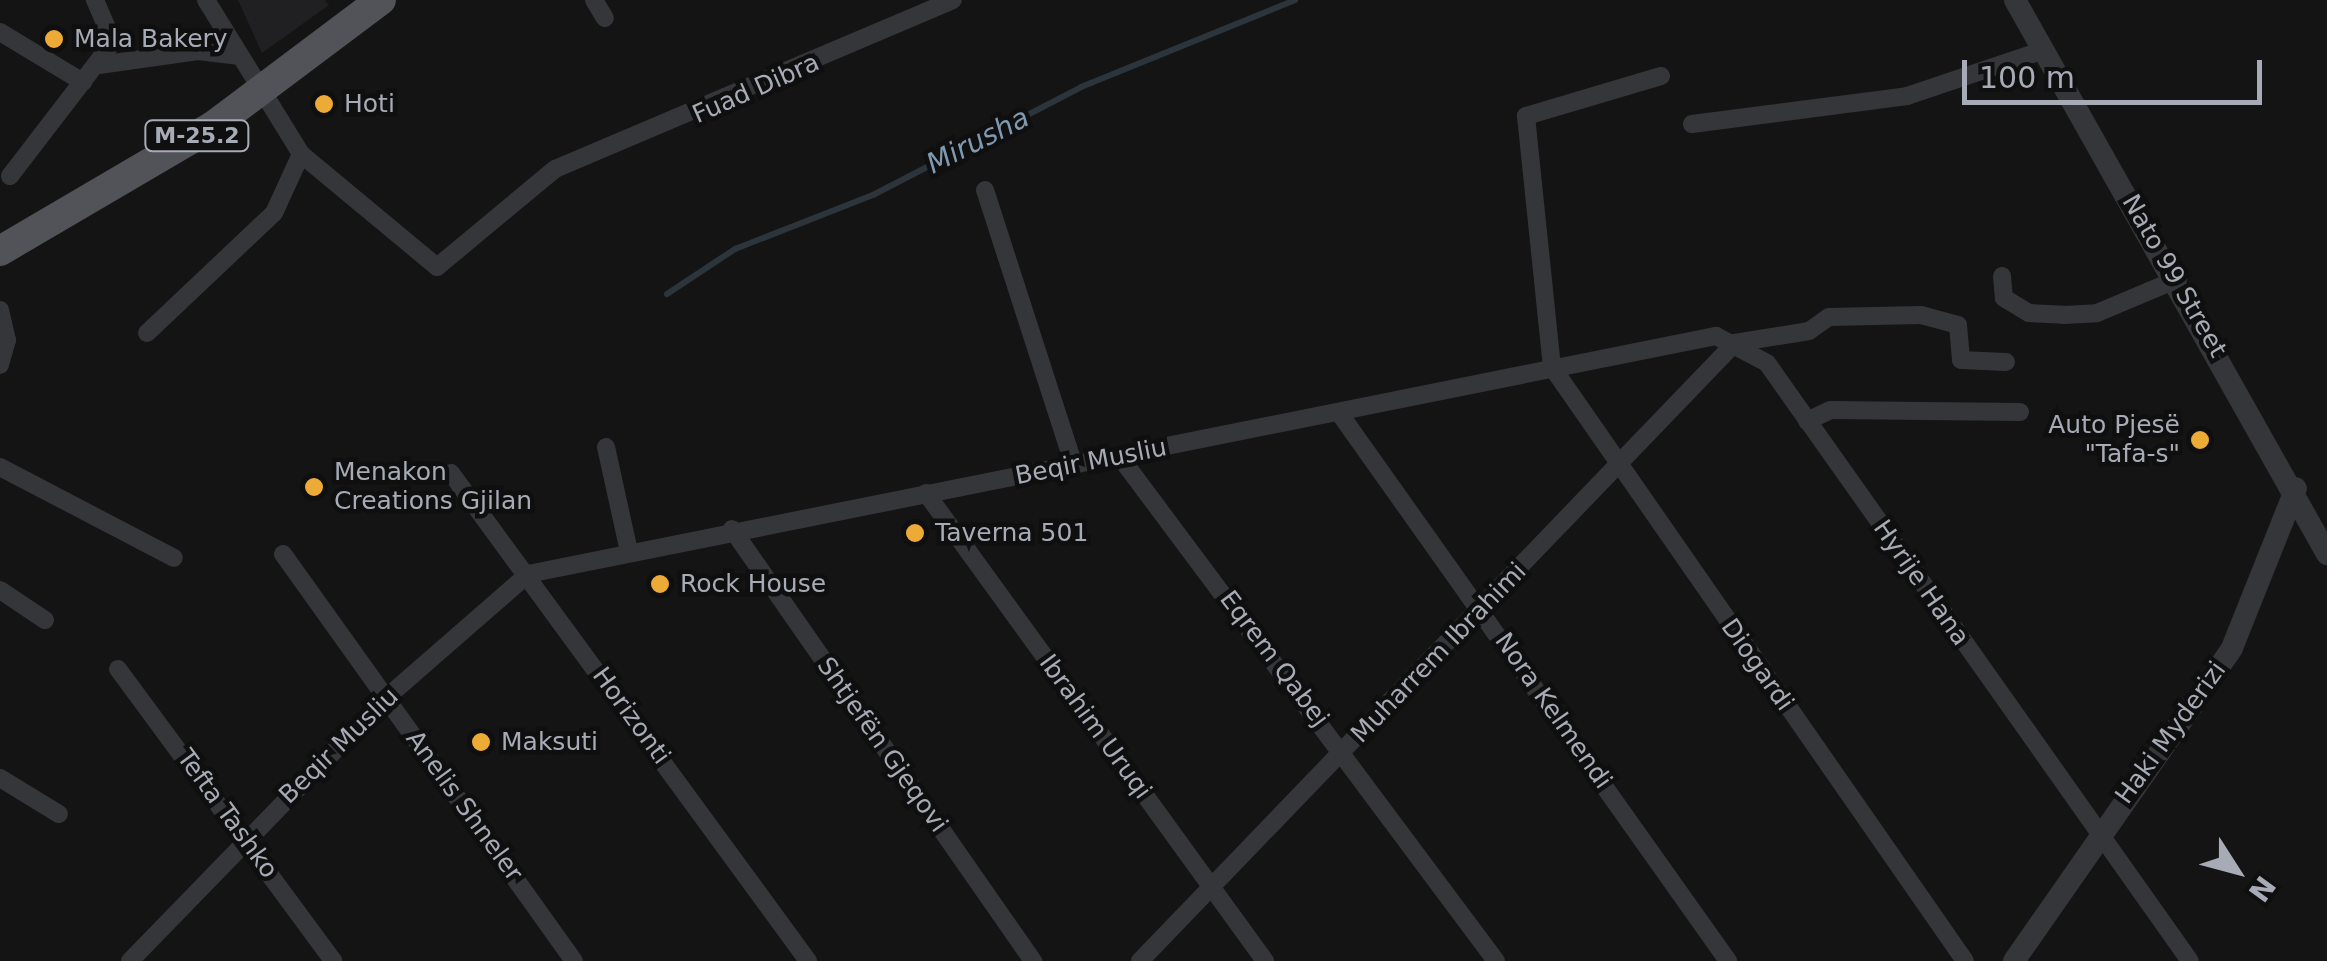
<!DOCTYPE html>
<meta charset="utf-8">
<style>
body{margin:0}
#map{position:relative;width:2327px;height:961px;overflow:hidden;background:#141415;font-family:"DejaVu Sans",sans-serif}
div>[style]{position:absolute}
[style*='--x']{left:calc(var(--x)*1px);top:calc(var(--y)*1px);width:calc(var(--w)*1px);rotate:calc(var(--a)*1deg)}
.built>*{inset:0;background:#202022}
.stream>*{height:6px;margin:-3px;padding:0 3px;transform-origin:3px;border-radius:3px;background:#2c353b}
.minor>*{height:18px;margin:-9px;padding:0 9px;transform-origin:9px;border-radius:9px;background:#35363a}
.tertiary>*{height:22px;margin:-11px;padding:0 11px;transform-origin:11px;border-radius:11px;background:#35363a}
.primary>*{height:30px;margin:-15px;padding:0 15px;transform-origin:15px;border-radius:15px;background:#515359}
.dots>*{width:28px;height:28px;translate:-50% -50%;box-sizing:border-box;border:5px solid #0f0f10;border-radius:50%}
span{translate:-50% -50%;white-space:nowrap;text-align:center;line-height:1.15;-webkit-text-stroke:9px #0f0f10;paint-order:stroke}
.shield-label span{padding:2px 8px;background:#0f0f10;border:2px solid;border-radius:8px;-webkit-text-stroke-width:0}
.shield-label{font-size:22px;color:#a6abb5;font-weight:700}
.poi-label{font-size:25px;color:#a6abb5}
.left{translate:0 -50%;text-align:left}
.right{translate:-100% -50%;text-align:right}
.street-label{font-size:25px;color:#a6abb5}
.water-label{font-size:28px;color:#7e99b0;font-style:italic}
.north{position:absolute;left:2187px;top:821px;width:100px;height:100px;-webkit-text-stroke:8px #0f0f10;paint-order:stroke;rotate:126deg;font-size:28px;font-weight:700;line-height:40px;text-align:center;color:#a6abb5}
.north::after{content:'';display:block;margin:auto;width:35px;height:45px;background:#a6abb5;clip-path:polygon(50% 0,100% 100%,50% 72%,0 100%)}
.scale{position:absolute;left:1962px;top:60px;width:300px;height:45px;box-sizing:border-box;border:5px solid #a6abb5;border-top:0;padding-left:12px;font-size:30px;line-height:35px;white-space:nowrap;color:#a6abb5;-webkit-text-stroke:8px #0f0f10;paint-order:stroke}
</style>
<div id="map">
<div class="built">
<i style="clip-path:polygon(238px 0,325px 0,329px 5px,262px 53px)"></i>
</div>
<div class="stream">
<i style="--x:667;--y:294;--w:82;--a:-33.5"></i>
<i style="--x:735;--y:249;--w:148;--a:-21.4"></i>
<i style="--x:873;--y:195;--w:234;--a:-27.4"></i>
<i style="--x:1081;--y:87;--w:231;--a:-22.1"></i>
</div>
<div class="minor">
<i style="--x:206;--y:0;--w:181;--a:58.3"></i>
<i style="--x:301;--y:154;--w:177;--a:39.7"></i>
<i style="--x:437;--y:267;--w:153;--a:-39.7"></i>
<i style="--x:555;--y:169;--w:432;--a:-23"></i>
<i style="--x:594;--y:0;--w:21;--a:59"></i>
<i style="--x:0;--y:32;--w:97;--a:31.1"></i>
<i style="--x:99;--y:65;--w:100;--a:-8"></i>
<i style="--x:198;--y:51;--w:38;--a:7"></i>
<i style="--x:1661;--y:76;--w:141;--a:163.5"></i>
<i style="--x:1526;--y:116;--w:252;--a:84.1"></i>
<i style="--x:1552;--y:367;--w:723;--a:55.19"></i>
<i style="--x:1692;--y:124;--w:217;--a:-7.4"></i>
<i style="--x:1907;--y:96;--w:145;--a:-18.6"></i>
<i style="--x:10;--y:176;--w:169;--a:-52.5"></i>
<i style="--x:113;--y:42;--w:46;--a:-113.2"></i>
<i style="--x:985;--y:190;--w:289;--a:72.1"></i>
<i style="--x:2002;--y:276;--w:22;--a:85"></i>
<i style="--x:2004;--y:298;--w:29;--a:31"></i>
<i style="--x:2029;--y:313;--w:35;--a:3"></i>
<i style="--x:2064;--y:315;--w:33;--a:-3"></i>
<i style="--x:2097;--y:313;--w:88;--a:-22.8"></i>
<i style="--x:0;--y:310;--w:31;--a:77"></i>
<i style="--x:7;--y:340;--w:26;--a:106"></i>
<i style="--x:147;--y:333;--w:175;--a:-43.4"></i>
<i style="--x:274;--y:213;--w:65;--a:-65.4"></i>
<i style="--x:1735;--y:343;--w:75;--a:-9.2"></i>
<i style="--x:1809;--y:331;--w:24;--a:-35"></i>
<i style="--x:1829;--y:317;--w:92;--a:-1.2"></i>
<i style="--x:1921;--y:315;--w:38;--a:15"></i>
<i style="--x:1958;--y:325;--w:35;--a:85"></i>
<i style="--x:1961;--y:360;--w:45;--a:2.5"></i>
<i style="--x:1340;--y:414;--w:671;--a:54.65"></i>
<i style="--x:1807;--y:421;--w:26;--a:-25"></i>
<i style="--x:1831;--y:410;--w:189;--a:0.6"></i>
<i style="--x:606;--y:447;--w:107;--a:77.6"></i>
<i style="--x:1120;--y:457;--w:629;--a:53.28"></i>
<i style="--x:0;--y:467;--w:196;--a:27.6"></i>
<i style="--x:451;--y:473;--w:605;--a:53.81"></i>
<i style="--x:926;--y:493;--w:578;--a:54.08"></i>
<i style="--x:732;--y:529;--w:527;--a:55.13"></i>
<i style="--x:283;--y:554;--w:500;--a:54.44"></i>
<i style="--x:0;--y:590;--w:54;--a:33.7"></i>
<i style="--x:118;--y:669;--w:363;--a:53.6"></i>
<i style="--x:0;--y:778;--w:69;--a:31.4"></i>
<i style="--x:130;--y:961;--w:367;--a:-45.8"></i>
<i style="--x:386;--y:698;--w:189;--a:-41.1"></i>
<i style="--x:528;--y:574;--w:1212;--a:-11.33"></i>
<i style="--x:1716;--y:336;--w:58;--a:27.9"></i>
<i style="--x:1767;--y:363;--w:732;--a:54.73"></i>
<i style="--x:1140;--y:961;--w:858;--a:-46.09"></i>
</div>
<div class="tertiary">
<i style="--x:2015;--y:0;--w:636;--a:60.61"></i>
<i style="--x:2014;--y:961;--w:381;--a:-55.1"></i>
<i style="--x:2232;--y:648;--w:172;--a:-68.2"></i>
</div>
<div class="primary">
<i style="--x:0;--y:251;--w:247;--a:-30.4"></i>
<i style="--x:213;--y:126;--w:210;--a:-36.9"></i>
</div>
<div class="dots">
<i style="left:54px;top:39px;background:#ecab36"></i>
<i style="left:324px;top:104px;background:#ecab36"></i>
<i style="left:2200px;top:440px;background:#ecab36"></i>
<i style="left:314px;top:487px;background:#ecab36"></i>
<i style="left:915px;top:533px;background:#ecab36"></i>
<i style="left:660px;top:584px;background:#ecab36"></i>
<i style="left:481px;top:742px;background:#ecab36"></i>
</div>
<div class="shield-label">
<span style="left:197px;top:136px">M-25.2</span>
</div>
<div class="poi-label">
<span class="left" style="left:74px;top:39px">Mala Bakery</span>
<span class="left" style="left:344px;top:104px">Hoti</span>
<span class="right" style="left:2180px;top:440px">Auto Pjesë<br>"Tafa-s"</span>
<span class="left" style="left:334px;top:487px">Menakon<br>Creations Gjilan</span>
<span class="left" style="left:935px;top:533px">Taverna 501</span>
<span class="left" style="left:680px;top:584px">Rock House</span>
<span class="left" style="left:501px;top:742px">Maksuti</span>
</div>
<div class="street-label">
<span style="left:756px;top:89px;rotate:-24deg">Fuad Dibra</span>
<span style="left:2174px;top:276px;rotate:60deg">Nato 99 Street</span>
<span style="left:1091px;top:462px;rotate:-11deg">Beqir Musliu</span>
<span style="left:1921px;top:583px;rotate:55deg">Hyrije Hana</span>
<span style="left:1439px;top:653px;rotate:-46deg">Muharrem Ibrahimi</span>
<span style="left:1274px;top:659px;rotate:53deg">Eqrem Qabej</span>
<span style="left:1757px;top:665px;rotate:55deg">Diogardi</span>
<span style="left:1553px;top:711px;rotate:55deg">Nora Kelmendi</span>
<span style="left:631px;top:716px;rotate:54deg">Horizonti</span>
<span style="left:1095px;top:727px;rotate:54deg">Ibrahim Uruqi</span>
<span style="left:2171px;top:733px;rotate:-54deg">Haki Myderizi</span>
<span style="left:882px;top:745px;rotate:55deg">Shtjefën Gjeqovi</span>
<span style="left:339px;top:746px;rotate:-44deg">Beqir Musliu</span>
<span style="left:464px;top:806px;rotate:54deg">Anelis Shneler</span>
<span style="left:227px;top:814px;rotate:54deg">Tefta Tashko</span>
</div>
<div class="water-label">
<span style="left:978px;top:141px;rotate:-27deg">Mirusha</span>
</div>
<div class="north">N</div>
<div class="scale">100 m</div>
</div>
